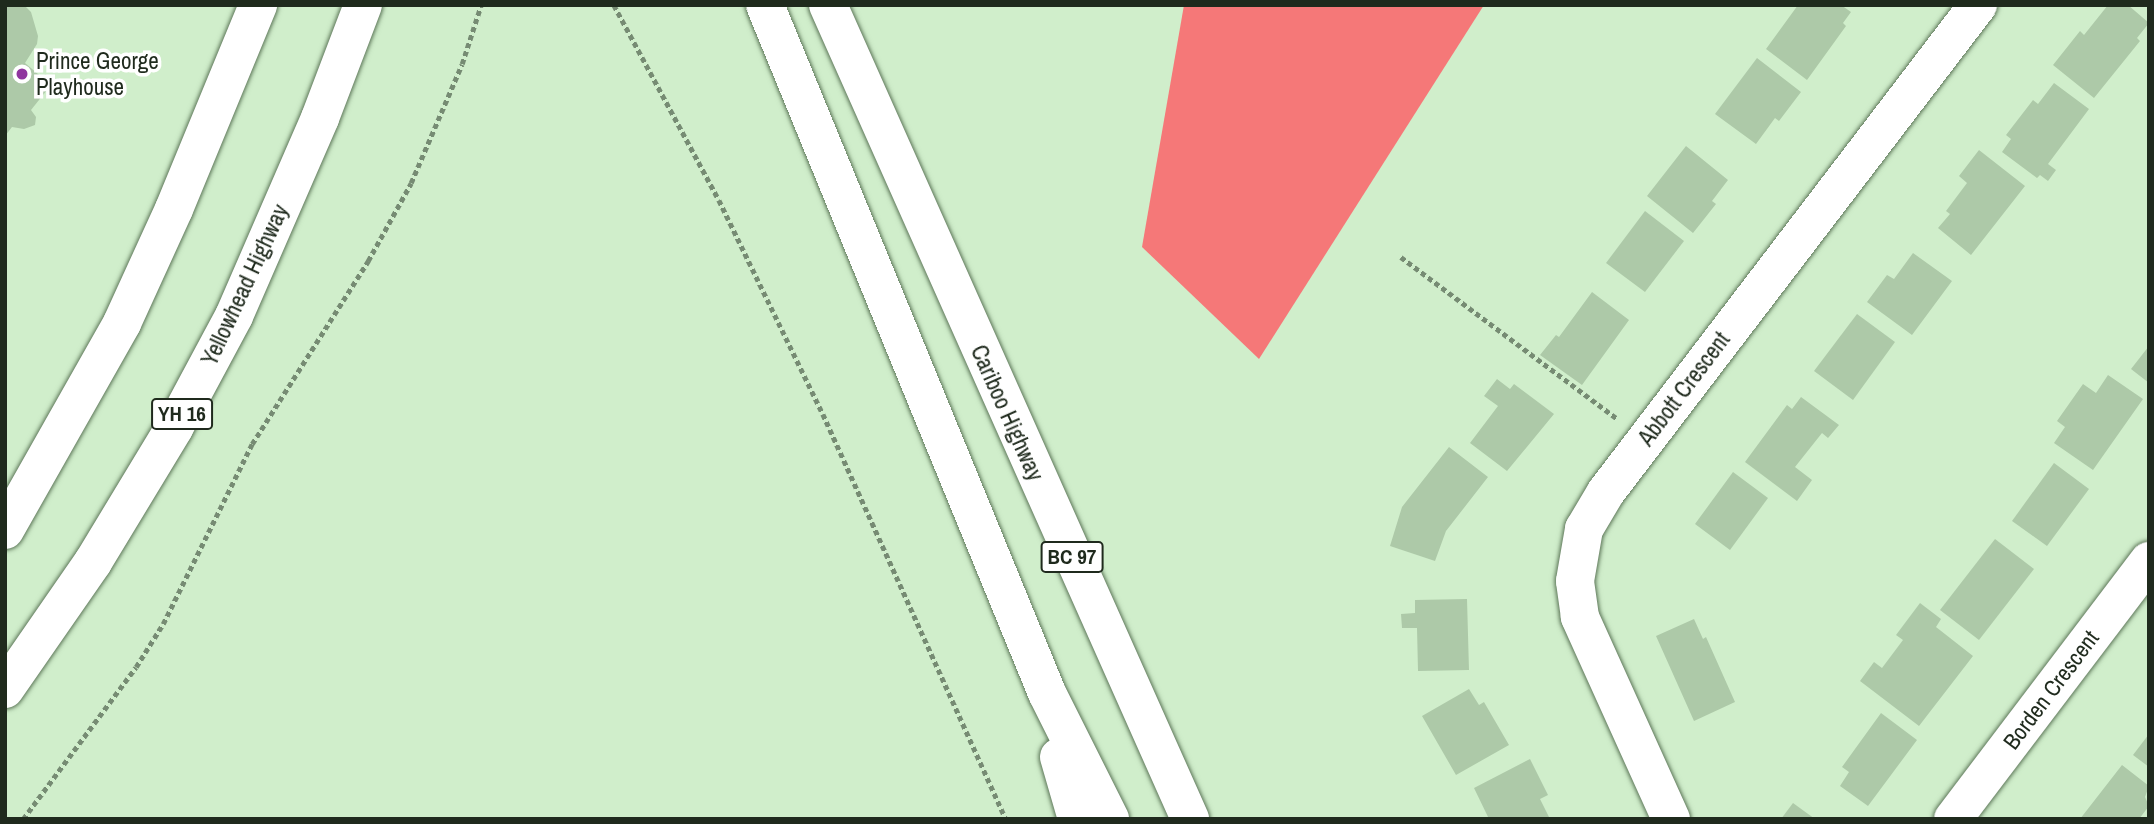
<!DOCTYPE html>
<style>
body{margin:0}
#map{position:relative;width:2154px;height:824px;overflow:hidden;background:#d0eecb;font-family:"Archivo Narrow",sans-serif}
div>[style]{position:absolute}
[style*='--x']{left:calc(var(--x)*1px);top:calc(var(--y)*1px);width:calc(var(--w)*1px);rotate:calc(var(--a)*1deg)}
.forest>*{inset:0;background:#f57878}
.building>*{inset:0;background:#adc9a8}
.path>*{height:4.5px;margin-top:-2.25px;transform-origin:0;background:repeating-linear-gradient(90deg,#768b73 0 5px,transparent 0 8.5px)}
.roads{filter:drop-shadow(0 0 2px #5d7759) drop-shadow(0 0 2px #5d7759)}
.minor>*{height:38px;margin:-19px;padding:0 19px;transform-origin:19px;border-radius:19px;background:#fff}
.highway>*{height:38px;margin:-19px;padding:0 19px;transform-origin:19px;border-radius:19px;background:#fff}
.dots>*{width:19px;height:19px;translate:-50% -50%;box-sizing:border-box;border:4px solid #fff;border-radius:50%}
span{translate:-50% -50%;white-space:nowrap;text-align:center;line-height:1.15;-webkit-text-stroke:7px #fff;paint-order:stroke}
.shield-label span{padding:2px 5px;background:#fff;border:2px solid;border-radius:5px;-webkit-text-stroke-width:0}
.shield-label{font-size:21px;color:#1f2a1d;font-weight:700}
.poi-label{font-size:23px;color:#1f2a1d}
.left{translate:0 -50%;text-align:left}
.street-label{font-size:23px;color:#1f2a1d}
.frame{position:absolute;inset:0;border:7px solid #1f2a1d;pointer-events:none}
</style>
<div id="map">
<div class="forest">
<i style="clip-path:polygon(1184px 5px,1484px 5px,1259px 359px,1142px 247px)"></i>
</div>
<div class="building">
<i style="clip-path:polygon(5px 5px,24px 5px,31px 12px,38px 36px,37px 44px,25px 63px,51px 85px,31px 110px,36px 117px,35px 125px,24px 129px,12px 127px,5px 136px)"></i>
<i style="clip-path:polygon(1798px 5px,1841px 5px,1851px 12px,1843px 23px,1846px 26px,1807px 80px,1766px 49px)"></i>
<i style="clip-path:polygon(2108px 5px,2128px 5px,2149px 23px,2137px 38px,2140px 41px,2094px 98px,2053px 65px,2080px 31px,2084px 35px)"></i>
<i style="clip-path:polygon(1757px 58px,1801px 92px,1779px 121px,1775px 118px,1756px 144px,1715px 114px)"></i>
<i style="clip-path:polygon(2054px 83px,2089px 109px,2048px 164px,2056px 170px,2048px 181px,2040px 175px,2037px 178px,2002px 152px,2011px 139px,2006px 135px,2033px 100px,2038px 104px)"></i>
<i style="clip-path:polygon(1686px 146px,1728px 180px,1712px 201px,1716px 204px,1693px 233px,1647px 196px)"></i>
<i style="clip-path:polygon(1979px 150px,2025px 186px,1971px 255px,1938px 228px,1950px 214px,1946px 211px,1967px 183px,1959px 176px)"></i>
<i style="clip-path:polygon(1645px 211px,1684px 241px,1645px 292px,1606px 263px)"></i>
<i style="clip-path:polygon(1913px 253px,1952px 281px,1912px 335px,1867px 302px,1887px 275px,1894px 279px)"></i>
<i style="clip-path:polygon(1592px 292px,1629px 320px,1582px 385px,1540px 355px,1556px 335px,1559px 337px)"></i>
<i style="clip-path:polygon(1857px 314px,1895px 342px,1853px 400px,1814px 371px)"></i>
<i style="clip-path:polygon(2149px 346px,2149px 383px,2131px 369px)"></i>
<i style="clip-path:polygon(2108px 375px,2143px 399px,2093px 470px,2054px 443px,2065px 427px,2057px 421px,2083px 384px,2096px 393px)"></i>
<i style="clip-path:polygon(1497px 379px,1510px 389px,1514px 384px,1554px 414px,1507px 471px,1470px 443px,1498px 406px,1484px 396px)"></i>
<i style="clip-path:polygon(1801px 397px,1839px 425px,1828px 438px,1822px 433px,1795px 467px,1812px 480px,1797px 501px,1745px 462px,1787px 405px,1792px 409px)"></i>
<i style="clip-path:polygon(1449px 447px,1488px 477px,1446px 531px,1435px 561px,1390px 546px,1402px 507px)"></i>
<i style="clip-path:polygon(2054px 463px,2089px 489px,2047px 546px,2012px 521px)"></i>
<i style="clip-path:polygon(1733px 472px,1768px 498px,1730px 550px,1695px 524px)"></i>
<i style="clip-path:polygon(1995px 539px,2034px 569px,1979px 640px,1940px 610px)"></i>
<i style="clip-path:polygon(1467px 599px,1469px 670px,1418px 671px,1417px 628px,1402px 628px,1401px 614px,1415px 613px,1415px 600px)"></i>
<i style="clip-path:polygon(1920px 603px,1941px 619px,1936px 627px,1973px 656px,1919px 726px,1860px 681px,1874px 662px,1882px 668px,1903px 640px,1896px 635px)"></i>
<i style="clip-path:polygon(1694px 619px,1703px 639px,1706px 637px,1735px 702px,1694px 721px,1656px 636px)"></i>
<i style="clip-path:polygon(1469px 689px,1479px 705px,1484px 702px,1509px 745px,1456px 775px,1422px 716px)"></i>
<i style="clip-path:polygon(1881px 713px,1917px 740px,1868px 806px,1840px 786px,1849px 772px,1842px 767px)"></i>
<i style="clip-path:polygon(2149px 734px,2149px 767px,2133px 755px)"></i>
<i style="clip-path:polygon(1530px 759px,1548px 795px,1540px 799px,1550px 819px,1489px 819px,1474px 788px)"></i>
<i style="clip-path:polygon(2122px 765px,2149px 786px,2145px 797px,2149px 806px,2139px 819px,2080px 819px)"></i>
<i style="clip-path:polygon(1793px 803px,1815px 819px,1781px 819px)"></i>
</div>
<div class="path">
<i style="--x:614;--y:5;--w:221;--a:61.7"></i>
<i style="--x:719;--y:200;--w:238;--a:64.1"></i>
<i style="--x:823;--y:414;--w:444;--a:65.7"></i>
<i style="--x:1401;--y:257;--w:269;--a:36.8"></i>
<i style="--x:23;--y:819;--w:189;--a:-53.4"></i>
<i style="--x:136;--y:667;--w:51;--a:-57.9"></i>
<i style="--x:163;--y:624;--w:201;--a:-63.7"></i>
<i style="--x:252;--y:444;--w:217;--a:-57.6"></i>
<i style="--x:368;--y:261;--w:89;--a:-61.1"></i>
<i style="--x:411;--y:183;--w:129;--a:-66.8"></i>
<i style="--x:462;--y:64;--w:62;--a:-72.1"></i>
</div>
<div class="roads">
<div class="minor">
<i style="--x:1671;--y:819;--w:222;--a:-114.3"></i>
<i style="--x:1580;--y:617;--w:36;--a:-98"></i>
<i style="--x:1575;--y:581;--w:53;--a:-80.2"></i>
<i style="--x:1584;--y:529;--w:43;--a:-59.3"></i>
<i style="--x:1606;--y:492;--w:613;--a:-52.63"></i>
<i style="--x:1953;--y:819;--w:324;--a:-52.8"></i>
</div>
<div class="highway">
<i style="--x:765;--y:5;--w:744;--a:67.71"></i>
<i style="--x:1047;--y:693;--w:141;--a:63.4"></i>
<i style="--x:828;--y:5;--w:891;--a:66.02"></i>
<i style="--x:5;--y:530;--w:238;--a:-60.5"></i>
<i style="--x:122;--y:323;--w:125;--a:-65.5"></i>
<i style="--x:174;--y:209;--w:221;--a:-67.6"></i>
<i style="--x:5;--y:689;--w:155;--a:-55.3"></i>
<i style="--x:93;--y:562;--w:157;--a:-58.8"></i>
<i style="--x:174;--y:428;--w:127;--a:-61.8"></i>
<i style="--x:234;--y:316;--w:216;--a:-66.5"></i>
<i style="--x:320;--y:118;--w:121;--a:-69.2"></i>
<i style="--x:1059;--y:757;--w:65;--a:73.8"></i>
</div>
</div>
<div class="dots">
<i style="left:22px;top:74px;background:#90359f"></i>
</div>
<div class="shield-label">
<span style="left:182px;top:414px">YH 16</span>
<span style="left:1072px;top:557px">BC 97</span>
</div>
<div class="poi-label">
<span class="left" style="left:36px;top:74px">Prince George<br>Playhouse</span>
</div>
<div class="street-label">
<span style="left:245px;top:285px;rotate:-65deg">Yellowhead Highway</span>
<span style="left:1684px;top:389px;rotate:-53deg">Abbott Crescent</span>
<span style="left:1007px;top:413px;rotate:66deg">Cariboo Highway</span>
<span style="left:2051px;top:690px;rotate:-53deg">Borden Crescent</span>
</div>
<div class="frame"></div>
</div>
